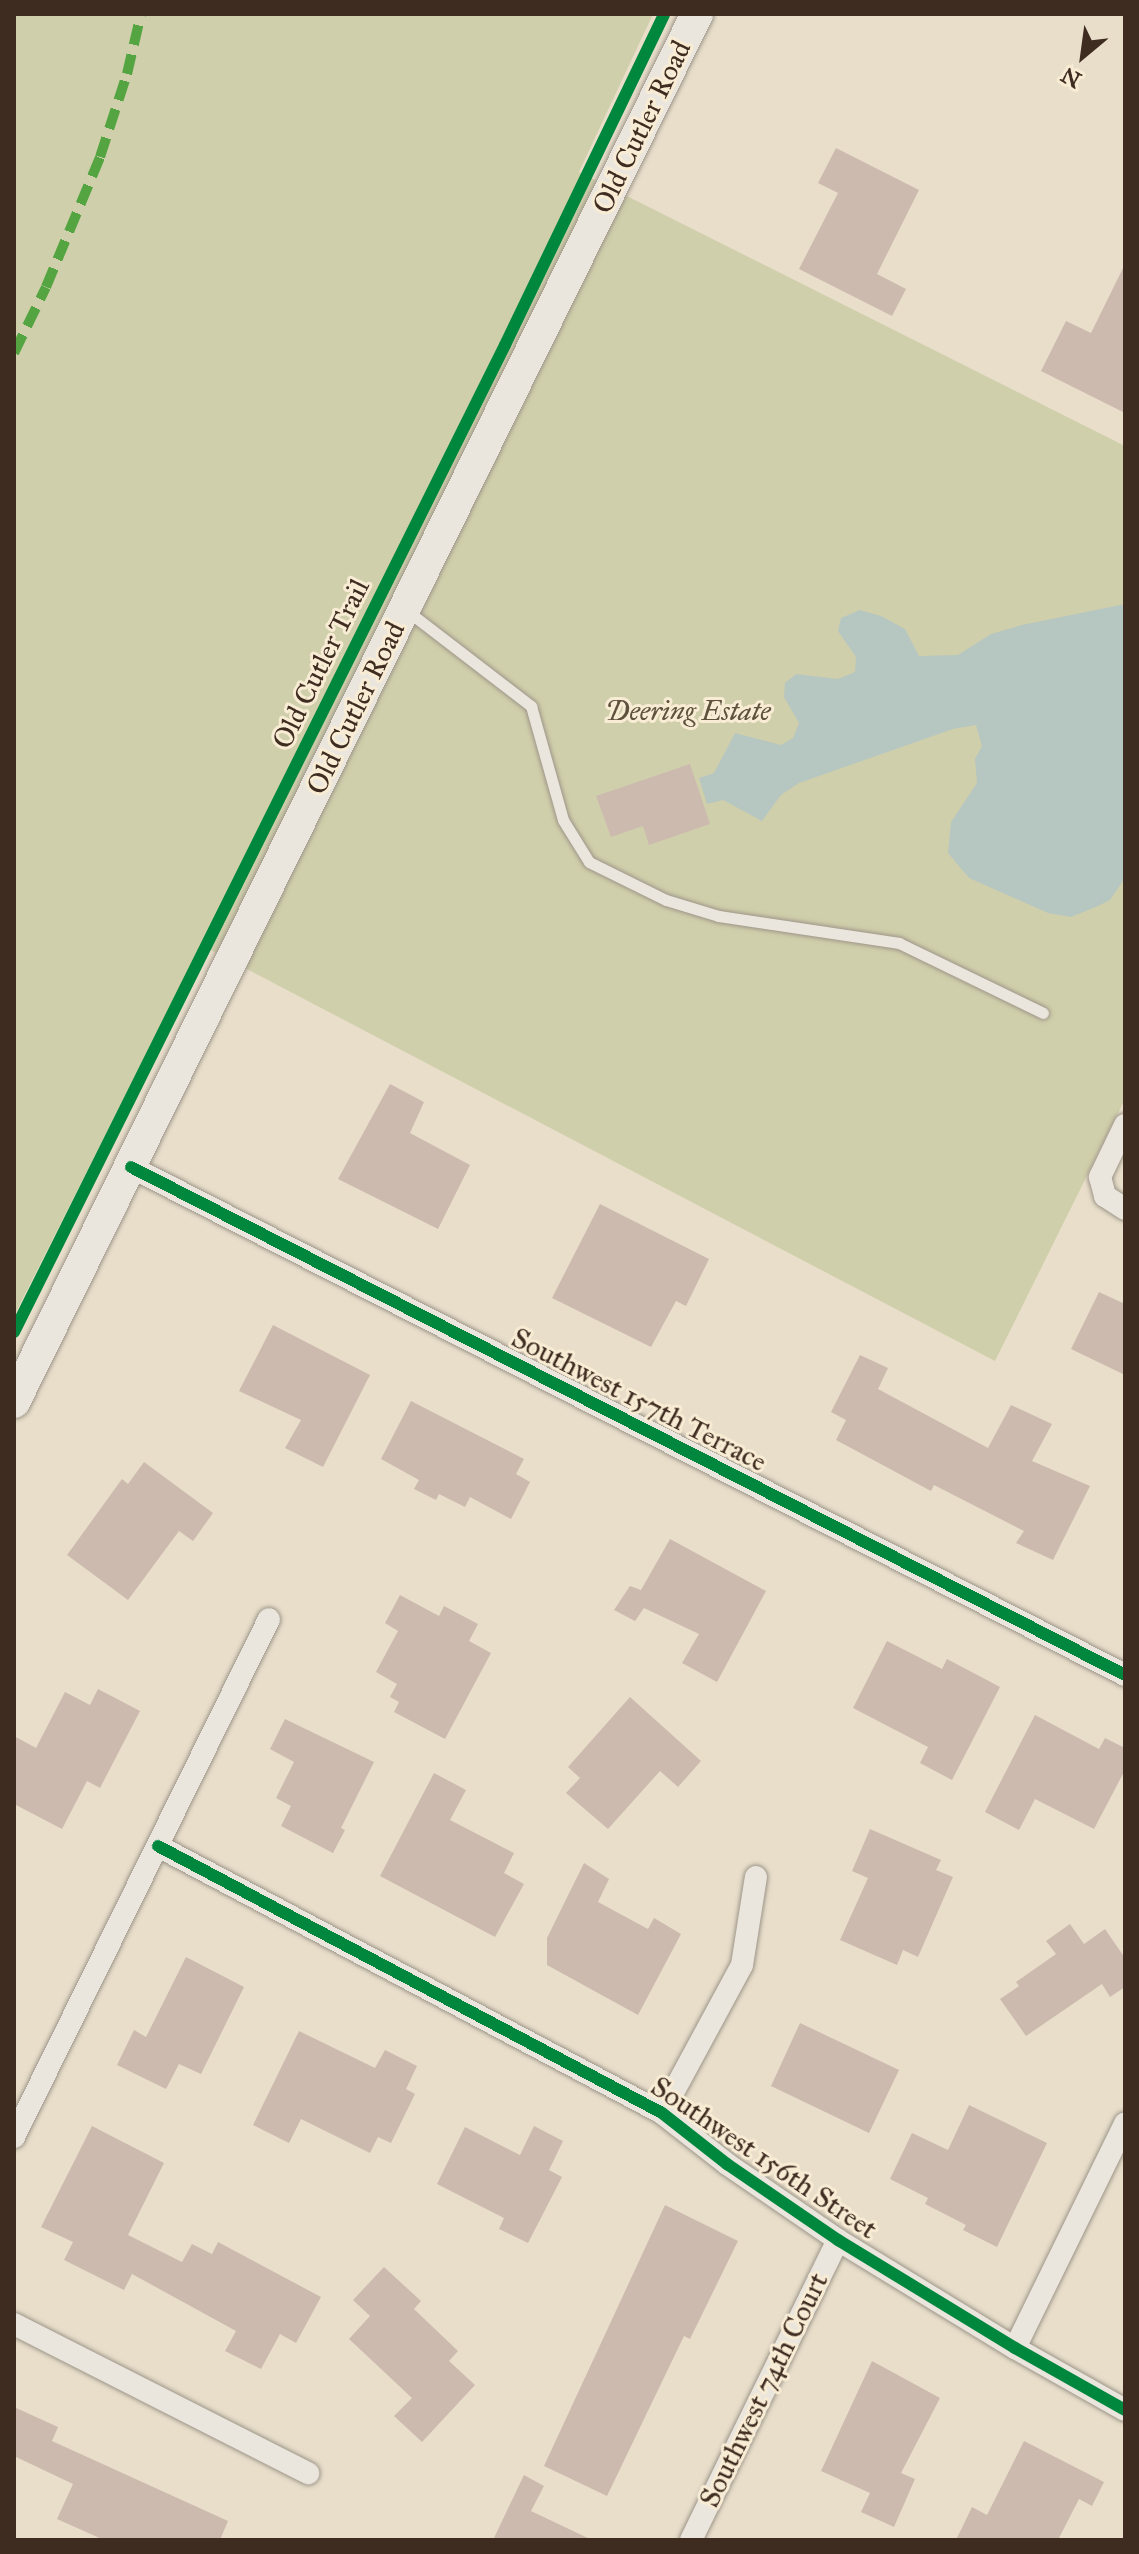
<!DOCTYPE html>
<style>
body{margin:0}
#map{position:relative;width:1139px;height:2554px;overflow:hidden;background:#e8deca;font-family:"IM FELL Great Primer",serif}
div>[style]{position:absolute}
[style*='--x']{left:calc(var(--x)*1px);top:calc(var(--y)*1px);width:calc(var(--w)*1px);rotate:calc(var(--a)*1deg)}
.green>*{inset:0;background:#d0cfab}
.water>*{inset:0;background:#b6c6c0}
.building>*{inset:0;background:#cdbaaf}
.roads{filter:drop-shadow(0 0 2px #9d9589) drop-shadow(0 0 2px #9d9589)}
.lane>*{height:11px;margin:-5.5px;padding:0 5.5px;transform-origin:5.5px;border-radius:5.5px;background:#ebe6dd}
.street>*{height:22px;margin:-11px;padding:0 11px;transform-origin:11px;border-radius:11px;background:#ebe6dd}
.secondary>*{height:32px;margin:-16px;padding:0 16px;transform-origin:16px;border-radius:16px;background:#ebe6dd}
.quiet>*{height:10px;margin-top:-5px;transform-origin:0;background:repeating-linear-gradient(90deg,#54a441 0 20px,transparent 0 30px)}
.cycleway>*{height:12px;margin:-6px;padding:0 6px;transform-origin:6px;border-radius:6px;background:#00873e}
span{translate:-50% -50%;white-space:nowrap;text-align:center;line-height:1.15;-webkit-text-stroke:6px #f8ecd4;paint-order:stroke}
.street-label{font-size:28px;color:#3f2c21}
.park-label{font-size:28px;color:#5e523d;font-style:italic}
.frame{position:absolute;inset:0;border:16px solid #3f2c21;pointer-events:none}
.north{position:absolute;left:1043px;top:16px;width:80px;height:80px;-webkit-text-stroke:6px #f8ecd4;paint-order:stroke;rotate:209deg;font-size:22px;font-weight:700;line-height:32px;text-align:center;color:#3f2c21}
.north::after{content:'';display:block;margin:auto;width:28px;height:36px;background:#3f2c21;clip-path:polygon(50% 0,100% 100%,50% 72%,0 100%)}
</style>
<div id="map">
<div class="green">
<i style="clip-path:polygon(14px 14px,653px 14px,579px 172px,1125px 446px,1125px 1099px,995px 1361px,201px 945px,14px 1316px)"></i>
</div>
<div class="water">
<i style="clip-path:polygon(1125px 604px,1125px 878px,1110px 900px,1098px 906px,1071px 917px,1048px 913px,969px 878px,948px 853px,951px 822px,977px 783px,975px 759px,982px 746px,976px 725px,953px 729px,799px 783px,781px 795px,762px 821px,723px 800px,707px 804px,699px 778px,714px 773px,735px 733px,781px 745px,793px 738px,799px 723px,784px 697px,785px 683px,796px 674px,838px 679px,855px 672px,856px 657px,838px 631px,841px 618px,860px 610px,881px 616px,905px 629px,919px 656px,958px 655px,991px 634px,1022px 625px)"></i>
</div>
<div class="building">
<i style="clip-path:polygon(836px 148px,919px 190px,877px 274px,906px 289px,892px 316px,799px 269px,838px 193px,818px 183px)"></i>
<i style="clip-path:polygon(1125px 264px,1125px 413px,1041px 371px,1066px 321px,1091px 333px)"></i>
<i style="clip-path:polygon(690px 764px,710px 824px,649px 845px,643px 826px,611px 837px,596px 796px)"></i>
<i style="clip-path:polygon(390px 1084px,424px 1102px,410px 1133px,470px 1165px,438px 1229px,338px 1179px)"></i>
<i style="clip-path:polygon(600px 1204px,709px 1259px,686px 1306px,676px 1301px,651px 1347px,552px 1298px)"></i>
<i style="clip-path:polygon(1099px 1292px,1125px 1304px,1125px 1375px,1071px 1349px)"></i>
<i style="clip-path:polygon(273px 1325px,370px 1375px,323px 1467px,285px 1448px,301px 1420px,239px 1391px)"></i>
<i style="clip-path:polygon(860px 1355px,888px 1368px,878px 1389px,988px 1448px,1011px 1405px,1052px 1424px,1032px 1461px,1090px 1486px,1053px 1560px,1016px 1543px,1024px 1531px,934px 1485px,931px 1491px,836px 1440px,846px 1420px,831px 1412px)"></i>
<i style="clip-path:polygon(411px 1401px,524px 1459px,516px 1474px,530px 1482px,511px 1519px,470px 1497px,465px 1507px,439px 1494px,436px 1500px,414px 1489px,419px 1480px,381px 1459px)"></i>
<i style="clip-path:polygon(144px 1462px,213px 1513px,193px 1541px,179px 1531px,128px 1600px,67px 1555px,122px 1479px,128px 1484px)"></i>
<i style="clip-path:polygon(670px 1539px,766px 1591px,717px 1682px,682px 1663px,699px 1634px,644px 1608px,635px 1621px,614px 1610px,630px 1586px,641px 1590px)"></i>
<i style="clip-path:polygon(400px 1595px,439px 1616px,444px 1606px,478px 1624px,469px 1641px,491px 1653px,445px 1739px,394px 1712px,399px 1702px,390px 1697px,397px 1684px,376px 1672px,398px 1631px,385px 1623px)"></i>
<i style="clip-path:polygon(887px 1641px,942px 1669px,947px 1659px,1000px 1687px,952px 1780px,920px 1763px,928px 1747px,853px 1708px)"></i>
<i style="clip-path:polygon(98px 1689px,140px 1711px,100px 1788px,87px 1781px,62px 1829px,14px 1804px,14px 1736px,36px 1748px,65px 1692px,90px 1705px)"></i>
<i style="clip-path:polygon(630px 1697px,701px 1761px,678px 1787px,660px 1771px,608px 1829px,566px 1793px,580px 1778px,568px 1767px)"></i>
<i style="clip-path:polygon(1035px 1715px,1099px 1749px,1105px 1738px,1125px 1748px,1125px 1770px,1094px 1829px,1035px 1799px,1019px 1830px,985px 1812px)"></i>
<i style="clip-path:polygon(285px 1719px,374px 1762px,341px 1828px,345px 1830px,333px 1853px,281px 1826px,291px 1806px,276px 1798px,294px 1762px,270px 1749px)"></i>
<i style="clip-path:polygon(434px 1773px,466px 1790px,450px 1820px,514px 1853px,504px 1873px,524px 1884px,495px 1937px,380px 1876px)"></i>
<i style="clip-path:polygon(870px 1829px,941px 1860px,936px 1870px,953px 1877px,918px 1957px,903px 1950px,897px 1965px,840px 1940px,868px 1878px,852px 1871px)"></i>
<i style="clip-path:polygon(584px 1863px,609px 1879px,598px 1902px,648px 1929px,654px 1918px,681px 1934px,638px 2015px,547px 1965px,547px 1938px)"></i>
<i style="clip-path:polygon(1070px 1924px,1084px 1944px,1105px 1929px,1125px 1958px,1125px 1987px,1110px 1997px,1102px 1984px,1026px 2036px,1000px 1999px,1019px 1986px,1016px 1982px,1056px 1954px,1046px 1941px)"></i>
<i style="clip-path:polygon(186px 1957px,244px 1987px,201px 2074px,179px 2064px,166px 2089px,117px 2065px,134px 2030px,146px 2037px)"></i>
<i style="clip-path:polygon(800px 2023px,899px 2070px,869px 2133px,771px 2086px)"></i>
<i style="clip-path:polygon(299px 2031px,375px 2068px,385px 2050px,417px 2066px,406px 2089px,415px 2094px,391px 2143px,378px 2137px,370px 2153px,301px 2119px,289px 2143px,253px 2125px)"></i>
<i style="clip-path:polygon(969px 2105px,1047px 2143px,997px 2247px,963px 2230px,966px 2225px,925px 2204px,928px 2198px,890px 2179px,912px 2133px,948px 2150px)"></i>
<i style="clip-path:polygon(92px 2126px,164px 2163px,128px 2235px,182px 2262px,192px 2244px,212px 2254px,218px 2242px,321px 2297px,296px 2343px,280px 2334px,261px 2369px,225px 2351px,236px 2331px,132px 2274px,124px 2290px,64px 2260px,73px 2242px,41px 2227px)"></i>
<i style="clip-path:polygon(534px 2126px,563px 2141px,549px 2170px,562px 2177px,528px 2243px,499px 2229px,504px 2218px,437px 2184px,465px 2127px,520px 2155px)"></i>
<i style="clip-path:polygon(665px 2205px,738px 2241px,690px 2339px,684px 2336px,607px 2496px,544px 2466px)"></i>
<i style="clip-path:polygon(384px 2267px,421px 2301px,414px 2309px,458px 2351px,449px 2361px,475px 2385px,422px 2442px,394px 2416px,412px 2398px,349px 2339px,370px 2316px,353px 2300px)"></i>
<i style="clip-path:polygon(872px 2361px,940px 2398px,901px 2473px,915px 2479px,894px 2527px,861px 2512px,870px 2493px,821px 2471px)"></i>
<i style="clip-path:polygon(14px 2407px,58px 2427px,52px 2441px,228px 2521px,220px 2540px,104px 2540px,57px 2519px,73px 2484px,14px 2456px)"></i>
<i style="clip-path:polygon(1024px 2441px,1104px 2482px,1092px 2506px,1079px 2499px,1058px 2540px,956px 2540px,972px 2507px,987px 2515px)"></i>
<i style="clip-path:polygon(524px 2475px,544px 2486px,531px 2511px,592px 2540px,493px 2540px)"></i>
</div>
<div class="roads">
<div class="lane">
<i style="--x:406;--y:610;--w:158;--a:37.5"></i>
<i style="--x:531;--y:706;--w:118;--a:74.3"></i>
<i style="--x:563;--y:820;--w:49;--a:58.2"></i>
<i style="--x:589;--y:862;--w:86;--a:26.3"></i>
<i style="--x:666;--y:900;--w:55;--a:16.8"></i>
<i style="--x:719;--y:916;--w:182;--a:8.5"></i>
<i style="--x:899;--y:943;--w:160;--a:25.9"></i>
</div>
<div class="street">
<i style="--x:1125;--y:1125;--w:58;--a:115.7"></i>
<i style="--x:1100;--y:1177;--w:20;--a:75"></i>
<i style="--x:1105;--y:1196;--w:24;--a:33"></i>
<i style="--x:131;--y:1167;--w:1116;--a:27.07"></i>
<i style="--x:158;--y:1846;--w:570;--a:27.91"></i>
<i style="--x:662;--y:2113;--w:83;--a:38.1"></i>
<i style="--x:727;--y:2164;--w:135;--a:34.4"></i>
<i style="--x:838;--y:2240;--w:207;--a:31.4"></i>
<i style="--x:1015;--y:2348;--w:126;--a:29.4"></i>
<i style="--x:662;--y:2113;--w:168;--a:-61.6"></i>
<i style="--x:742;--y:1965;--w:89;--a:-81"></i>
<i style="--x:14;--y:2137;--w:577;--a:-63.79"></i>
<i style="--x:14;--y:2324;--w:330;--a:26.9"></i>
<i style="--x:1015;--y:2348;--w:250;--a:-63.9"></i>
<i style="--x:691;--y:2540;--w:334;--a:-63.9"></i>
</div>
<div class="secondary">
<i style="--x:14;--y:1402;--w:1547;--a:-63.8"></i>
</div>
</div>
<div class="quiet">
<i style="--x:14;--y:353;--w:73;--a:-64.1"></i>
<i style="--x:46;--y:287;--w:141;--a:-67.4"></i>
<i style="--x:100;--y:157;--w:87;--a:-72"></i>
<i style="--x:127;--y:74;--w:62;--a:-76.9"></i>
</div>
<div class="cycleway">
<i style="--x:131;--y:1167;--w:1116;--a:27.07"></i>
<i style="--x:14;--y:1332;--w:1102;--a:-63.55"></i>
<i style="--x:505;--y:345;--w:367;--a:-64.3"></i>
<i style="--x:158;--y:1846;--w:570;--a:27.91"></i>
<i style="--x:662;--y:2113;--w:83;--a:38.1"></i>
<i style="--x:727;--y:2164;--w:135;--a:34.4"></i>
<i style="--x:838;--y:2240;--w:207;--a:31.4"></i>
<i style="--x:1015;--y:2348;--w:126;--a:29.4"></i>
</div>
<div class="street-label">
<span style="left:642px;top:127px;rotate:-64deg">Old Cutler Road</span>
<span style="left:321px;top:664px;rotate:-64deg">Old Cutler Trail</span>
<span style="left:356px;top:708px;rotate:-64deg">Old Cutler Road</span>
<span style="left:639px;top:1400px;rotate:27deg">Southwest 157th Terrace</span>
<span style="left:764px;top:2158px;rotate:34deg">Southwest 156th Street</span>
<span style="left:764px;top:2390px;rotate:-64deg">Southwest 74th Court</span>
</div>
<div class="park-label">
<span style="left:688px;top:711px">Deering Estate</span>
</div>
<div class="frame"></div>
<div class="north">N</div>
</div>
